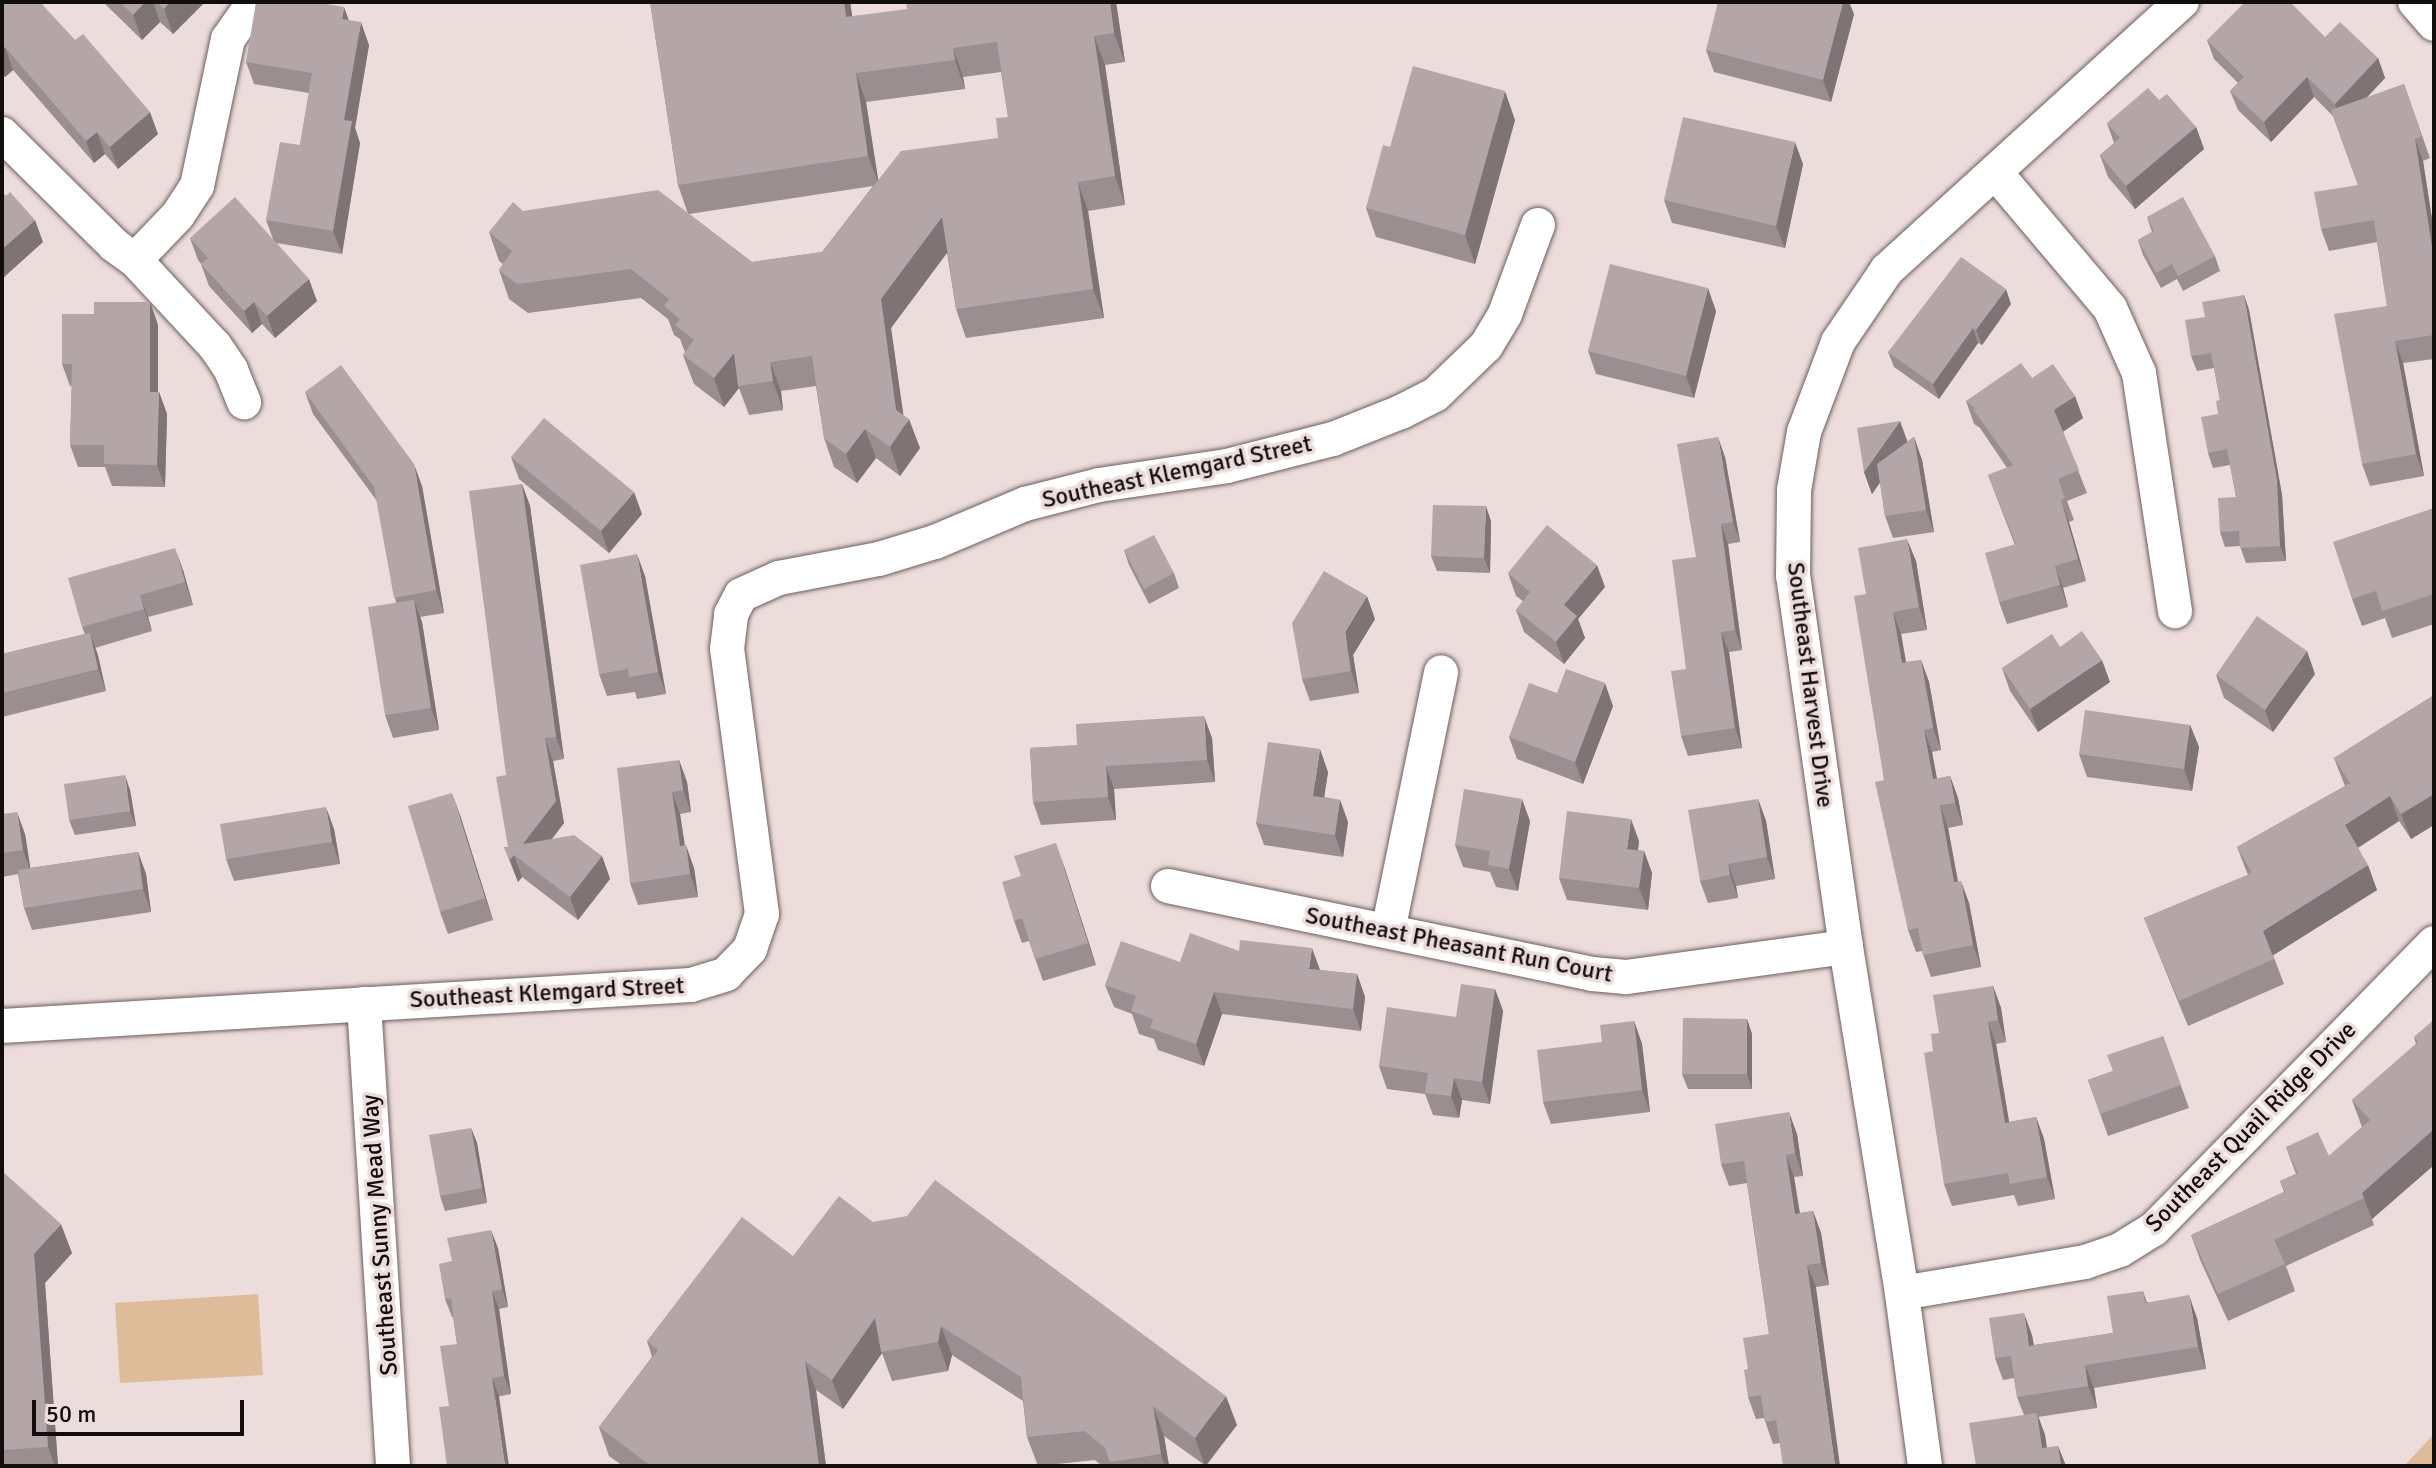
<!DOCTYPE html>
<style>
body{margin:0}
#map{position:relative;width:2436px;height:1468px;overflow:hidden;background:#ecdcdb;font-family:Signika,sans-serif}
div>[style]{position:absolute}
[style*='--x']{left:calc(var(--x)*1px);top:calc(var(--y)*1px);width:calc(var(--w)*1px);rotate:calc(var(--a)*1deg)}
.green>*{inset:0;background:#debc99}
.roads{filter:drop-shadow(0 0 2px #6d5f5f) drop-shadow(0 0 2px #6d5f5f)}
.minor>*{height:34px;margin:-17px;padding:0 17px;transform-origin:17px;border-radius:17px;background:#fff}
.wall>*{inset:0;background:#9b8e91}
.shaded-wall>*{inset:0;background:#7e7476}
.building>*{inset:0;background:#b4a5a9}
span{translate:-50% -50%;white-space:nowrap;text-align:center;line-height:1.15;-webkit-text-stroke:7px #ecdcdb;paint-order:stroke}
.street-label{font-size:24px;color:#130e0e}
.frame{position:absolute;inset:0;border:4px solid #130e0e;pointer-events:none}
.scale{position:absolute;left:32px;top:1400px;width:212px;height:36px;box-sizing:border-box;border:4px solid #130e0e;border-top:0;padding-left:10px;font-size:24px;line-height:28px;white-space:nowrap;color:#130e0e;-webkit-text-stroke:6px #ecdcdb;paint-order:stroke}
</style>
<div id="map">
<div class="green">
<i style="clip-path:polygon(258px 1294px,263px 1375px,120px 1383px,115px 1303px)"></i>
<i style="clip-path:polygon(2434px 1434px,2434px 1466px,2404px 1466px)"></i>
</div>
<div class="roads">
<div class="minor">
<i style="--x:2415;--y:2;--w:29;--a:49"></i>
<i style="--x:2;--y:134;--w:158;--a:44.7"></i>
<i style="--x:114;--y:245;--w:26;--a:36"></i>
<i style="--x:135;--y:260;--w:117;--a:47.1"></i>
<i style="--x:215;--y:346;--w:29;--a:56"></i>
<i style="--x:231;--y:370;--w:35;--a:68"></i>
<i style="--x:1995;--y:172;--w:178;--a:49.8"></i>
<i style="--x:2110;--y:308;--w:71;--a:66"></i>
<i style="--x:2139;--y:373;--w:241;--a:81.4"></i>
<i style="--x:135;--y:260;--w:62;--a:-46.3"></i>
<i style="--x:178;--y:215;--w:35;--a:-57"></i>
<i style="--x:197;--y:186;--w:150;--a:-78.1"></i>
<i style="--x:228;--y:39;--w:45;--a:-54.9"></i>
<i style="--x:1168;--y:886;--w:433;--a:11.7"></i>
<i style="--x:1592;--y:974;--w:34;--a:5"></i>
<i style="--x:1626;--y:977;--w:222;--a:-7.8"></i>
<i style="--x:1388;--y:931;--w:264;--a:-78.4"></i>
<i style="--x:364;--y:1004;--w:463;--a:86.4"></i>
<i style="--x:2;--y:1026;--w:690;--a:-3.41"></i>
<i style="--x:691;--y:985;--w:37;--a:-17"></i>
<i style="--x:726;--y:974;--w:35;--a:-46"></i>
<i style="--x:750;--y:949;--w:37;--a:-71"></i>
<i style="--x:762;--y:914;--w:267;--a:-97.5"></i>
<i style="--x:727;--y:649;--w:35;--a:-83"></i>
<i style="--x:731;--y:614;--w:21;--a:-62"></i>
<i style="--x:741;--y:595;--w:42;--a:-24.1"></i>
<i style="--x:779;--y:578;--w:102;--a:-10.8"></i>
<i style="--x:879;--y:559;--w:59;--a:-16.9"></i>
<i style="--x:935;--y:542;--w:98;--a:-22.9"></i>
<i style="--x:1025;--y:504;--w:76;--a:-14.4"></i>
<i style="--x:1099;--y:485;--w:129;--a:-8.4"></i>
<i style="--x:1227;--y:466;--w:109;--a:-14.3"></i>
<i style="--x:1333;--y:439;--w:73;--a:-21.7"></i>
<i style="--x:1401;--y:412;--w:38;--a:-27"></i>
<i style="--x:1435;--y:395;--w:71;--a:-43.9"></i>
<i style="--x:1486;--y:346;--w:37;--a:-59"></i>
<i style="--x:1505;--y:314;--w:95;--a:-69.7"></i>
<i style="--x:1902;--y:1293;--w:186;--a:-9.6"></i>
<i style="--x:2085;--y:1262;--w:37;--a:-19"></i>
<i style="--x:2120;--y:1250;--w:40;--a:-32"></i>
<i style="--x:2154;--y:1229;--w:400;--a:-45.6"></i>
<i style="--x:1925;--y:1466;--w:175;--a:-97.6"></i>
<i style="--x:1902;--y:1293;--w:351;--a:-99.2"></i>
<i style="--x:1846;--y:947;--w:375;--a:-98.1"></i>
<i style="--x:1793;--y:576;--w:86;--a:-89.3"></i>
<i style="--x:1794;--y:490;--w:59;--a:-80.2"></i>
<i style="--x:1804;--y:432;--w:96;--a:-69.3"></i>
<i style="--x:1838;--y:342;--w:87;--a:-55.8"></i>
<i style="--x:1887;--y:270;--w:399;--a:-42.3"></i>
</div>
</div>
<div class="wall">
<i style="clip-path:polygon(2px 2px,158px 134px,118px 169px,105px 154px,94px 163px,13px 70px,5px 77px,2px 74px)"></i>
<i style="clip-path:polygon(103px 2px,205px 2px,173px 34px,160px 22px,142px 40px)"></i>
<i style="clip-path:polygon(evenodd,650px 2px,850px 2px,852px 16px,1116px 2px,1125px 62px,1105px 65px,1125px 205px,1088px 211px,1104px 318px,966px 338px,956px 309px,947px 253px,891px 328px,903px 415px,920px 448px,900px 476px,876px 458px,857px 483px,834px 467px,824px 438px,816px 386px,781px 391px,783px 410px,749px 415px,739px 388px,724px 407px,694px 384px,683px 355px,685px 352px,680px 339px,674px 335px,668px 319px,641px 298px,528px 313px,509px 299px,499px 270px,503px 264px,499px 261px,489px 232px,523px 211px,688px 214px,678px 185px,650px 2px,1001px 72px,1008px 117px,998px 138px,878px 180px,866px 102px,965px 89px,963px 77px,1001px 72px,650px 2px,873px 186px,822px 252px,752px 262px,689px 214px,873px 186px)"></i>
<i style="clip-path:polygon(1854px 14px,1831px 102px,1714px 72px,1706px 50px)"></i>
<i style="clip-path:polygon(348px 20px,369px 45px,355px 128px,360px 143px,342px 254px,277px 243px,317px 301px,275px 338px,262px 324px,252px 333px,209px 286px,201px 264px,198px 260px,190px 238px,273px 239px,266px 220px,300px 145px,309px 93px,254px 84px,246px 62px)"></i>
<i style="clip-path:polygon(2325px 37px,2378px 58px,2385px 78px,2366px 98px,2404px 84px,2430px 158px,2423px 161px,2434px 232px,2434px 359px,2403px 363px,2424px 476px,2370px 486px,2362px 464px,2387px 306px,2377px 242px,2329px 251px,2321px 229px,2358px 185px,2333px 116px,2314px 97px,2271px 142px,2238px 110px,2230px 91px,2238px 83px,2214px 59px,2207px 40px)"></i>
<i style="clip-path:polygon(2159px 100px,2196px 127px,2204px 149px,2135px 209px,2108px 177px,2100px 155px,2114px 143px,2107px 123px)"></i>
<i style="clip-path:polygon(1515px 120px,1475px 264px,1376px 237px,1366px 208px,1390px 147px)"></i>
<i style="clip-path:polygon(1803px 164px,1785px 248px,1672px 223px,1664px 200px)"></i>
<i style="clip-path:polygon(2147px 217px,2215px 256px,2220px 271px,2183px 291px,2177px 279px,2161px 288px,2143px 255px,2138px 240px,2152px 232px)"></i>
<i style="clip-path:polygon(2244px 295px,2249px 310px,2282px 495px,2286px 561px,2246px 563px,2240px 546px,2225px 547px,2220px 532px,2236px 497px,2230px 465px,2213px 468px,2208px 453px,2218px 414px,2220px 400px,2214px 368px,2197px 371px,2191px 356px,2205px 317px)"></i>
<i style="clip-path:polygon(150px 302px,158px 325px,158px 392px,159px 392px,167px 414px,165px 487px,112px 486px,105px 467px,78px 467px,70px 445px,72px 386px,70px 386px,62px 364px,94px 314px)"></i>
<i style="clip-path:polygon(2011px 304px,1982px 345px,1978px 343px,1939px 399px,1894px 367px,1888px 352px)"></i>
<i style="clip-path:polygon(1716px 311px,1694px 398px,1596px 374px,1588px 351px)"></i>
<i style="clip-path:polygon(2032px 378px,2083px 418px,2063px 432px,2087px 493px,2067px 501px,2074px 520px,2069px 522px,2086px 581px,2063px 588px,2068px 607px,2007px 624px,1999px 602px,2015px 545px,1988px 475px,2007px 468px,1980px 428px,1974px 424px,1966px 401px)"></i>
<i style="clip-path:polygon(305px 392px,422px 486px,444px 613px,420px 617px,422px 622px,439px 730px,393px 738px,385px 715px,396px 603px,377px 501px,313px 414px)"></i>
<i style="clip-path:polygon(1914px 437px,1922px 460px,1934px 532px,1893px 538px,1885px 516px,1880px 482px,1872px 494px,1864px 472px)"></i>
<i style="clip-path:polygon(511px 457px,642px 514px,609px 553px,519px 479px)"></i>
<i style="clip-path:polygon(1725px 457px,1740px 542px,1728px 544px,1742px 650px,1729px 652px,1742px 748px,1688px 756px,1681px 736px,1696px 557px)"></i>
<i style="clip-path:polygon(522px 484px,530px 506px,564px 759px,553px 761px,564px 823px,552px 839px,602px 856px,610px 879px,578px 920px,522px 877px,518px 882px,504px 847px,508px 847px)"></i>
<i style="clip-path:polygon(2434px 508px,2434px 624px,2392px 638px,2385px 618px,2362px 626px,2352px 599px)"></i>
<i style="clip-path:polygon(1491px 521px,1490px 573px,1437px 571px,1431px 556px)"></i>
<i style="clip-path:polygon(1124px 550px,1174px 573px,1179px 588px,1149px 604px,1129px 565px)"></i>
<i style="clip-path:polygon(1916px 561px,1927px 630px,1901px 634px,1906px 662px,1921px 660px,1929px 682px,1941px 750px,1932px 752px,1937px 779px,1950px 776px,1958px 798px,1963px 825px,1948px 828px,1958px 881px,1969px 903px,1981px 967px,1931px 977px,1922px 951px,1916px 952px,1908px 930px,1884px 780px,1866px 594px)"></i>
<i style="clip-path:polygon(183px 570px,193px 605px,148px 617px,152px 631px,95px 648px,106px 691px,2px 717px,2px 654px,85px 634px,82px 627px)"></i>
<i style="clip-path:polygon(1508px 573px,1605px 587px,1578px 619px,1585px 638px,1564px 664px,1524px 632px,1516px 610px,1523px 601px,1516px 596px)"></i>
<i style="clip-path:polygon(645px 576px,666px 694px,637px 699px,635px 692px,607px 696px,599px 674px)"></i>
<i style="clip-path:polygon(1375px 619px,1353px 655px,1359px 693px,1310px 701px,1302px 679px)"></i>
<i style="clip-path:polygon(2060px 647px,2110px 682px,2038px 732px,2010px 691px,2002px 668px)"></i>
<i style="clip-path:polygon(2315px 674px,2273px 732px,2224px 698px,2216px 675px)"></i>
<i style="clip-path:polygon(1557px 693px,1613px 706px,1583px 784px,1517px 759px,1509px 737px)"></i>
<i style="clip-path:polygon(2434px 695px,2434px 825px,2411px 839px,2399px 821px,2358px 848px,2377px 890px,2273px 955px,2284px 984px,2188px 1026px,2144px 918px,2248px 875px,2237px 847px,2345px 786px,2334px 758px)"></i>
<i style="clip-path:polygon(2190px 725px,2199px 747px,2192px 791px,2087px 777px,2079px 754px)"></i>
<i style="clip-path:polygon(1212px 738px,1215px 782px,1114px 789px,1116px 820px,1041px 825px,1033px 802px,1030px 748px)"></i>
<i style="clip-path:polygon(679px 760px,687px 782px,691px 812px,680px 814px,685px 846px,694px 868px,698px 897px,638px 905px,630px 883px)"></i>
<i style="clip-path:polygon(1328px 772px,1324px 797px,1340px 800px,1348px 822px,1343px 857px,1264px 845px,1256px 823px)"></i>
<i style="clip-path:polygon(130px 790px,136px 826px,75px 835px,69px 820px)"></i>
<i style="clip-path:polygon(1758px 799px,1766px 821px,1775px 879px,1736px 886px,1738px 898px,1708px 903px,1700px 881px)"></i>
<i style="clip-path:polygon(2px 814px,25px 834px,30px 868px,138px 852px,146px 874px,151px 912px,32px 930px,24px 908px,18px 874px,2px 877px)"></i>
<i style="clip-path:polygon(460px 815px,493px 920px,448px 934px,440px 912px)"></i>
<i style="clip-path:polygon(1530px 821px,1518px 891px,1496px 887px,1490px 872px,1463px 867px,1455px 845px)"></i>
<i style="clip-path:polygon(334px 829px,340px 864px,234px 881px,226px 859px)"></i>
<i style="clip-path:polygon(1639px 841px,1638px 850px,1644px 851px,1652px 873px,1648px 910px,1567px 900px,1559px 878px)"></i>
<i style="clip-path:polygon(1064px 866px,1096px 965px,1043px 981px,1029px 941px,1022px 943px,1014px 921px)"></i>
<i style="clip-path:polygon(1239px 951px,1320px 970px,1357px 974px,1365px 997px,1361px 1031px,1222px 1014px,1204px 1066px,1158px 1050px,1154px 1039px,1139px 1034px,1132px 1014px,1114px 1007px,1105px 985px,1180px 962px)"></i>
<i style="clip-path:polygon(1993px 986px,2001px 1008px,2006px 1042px,1996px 1044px,2009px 1122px,2036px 1117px,2044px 1139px,2055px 1199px,2018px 1206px,2014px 1195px,1952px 1206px,1944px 1184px,1933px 1051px,1939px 1033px)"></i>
<i style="clip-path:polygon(1495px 989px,1503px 1011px,1490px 1104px,1462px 1100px,1459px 1118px,1433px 1115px,1425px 1094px,1387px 1089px,1379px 1066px,1456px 1017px)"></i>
<i style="clip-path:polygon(1747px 1019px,1752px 1034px,1752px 1089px,1688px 1089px,1682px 1074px)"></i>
<i style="clip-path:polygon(2434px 1020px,2434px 1165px,2372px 1219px,2374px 1225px,2286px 1266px,2295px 1291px,2228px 1321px,2201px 1262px,2191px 1235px,2284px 1192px,2280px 1181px,2296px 1174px,2286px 1147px,2329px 1156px,2362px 1127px,2352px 1100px,2416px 1044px,2414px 1037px)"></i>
<i style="clip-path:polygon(1634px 1021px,1642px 1044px,1650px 1112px,1551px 1124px,1543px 1102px,1602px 1042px)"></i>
<i style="clip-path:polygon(2163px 1036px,2189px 1108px,2108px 1136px,2088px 1080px,2113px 1071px)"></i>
<i style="clip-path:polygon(471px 1128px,477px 1143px,487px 1203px,445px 1211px,440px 1196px)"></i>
<i style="clip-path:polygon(1797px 1134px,1803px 1176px,1794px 1177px,1800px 1213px,1813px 1211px,1821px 1233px,1829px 1285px,1816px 1287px,1783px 1464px,1780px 1443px,1773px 1444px,1764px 1418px,1756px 1419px,1748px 1397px,1748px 1369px,1769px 1334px,1747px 1183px,1729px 1186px,1721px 1164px)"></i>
<i style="clip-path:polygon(2px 1171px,72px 1253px,45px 1283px,58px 1466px,2px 1466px)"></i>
<i style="clip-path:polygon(873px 1222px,1237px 1425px,1206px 1466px,1164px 1436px,1169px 1466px,1102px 1466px,1095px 1460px,1038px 1466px,1027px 1437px,1023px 1401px,952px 1355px,948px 1371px,892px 1381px,882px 1353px,843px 1409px,816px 1390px,826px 1466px,623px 1466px,609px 1456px,599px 1427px,652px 1357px,647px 1341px,793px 1256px)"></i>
<i style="clip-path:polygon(498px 1248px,508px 1307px,499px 1309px,511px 1394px,449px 1406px,457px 1344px,453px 1317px,452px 1317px,445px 1299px,452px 1261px)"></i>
<i style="clip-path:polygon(2143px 1291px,2147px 1302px,2197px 1318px,2206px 1369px,2094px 1388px,2097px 1408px,2038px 1417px,2045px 1435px,2047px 1448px,2058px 1446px,2066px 1466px,1976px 1466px,2024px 1415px,2017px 1397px,2014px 1378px,2003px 1380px,1995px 1358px,2032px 1335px,2034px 1345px,2113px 1333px)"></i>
</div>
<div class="shaded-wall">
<i style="clip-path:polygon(145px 2px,153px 2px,160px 22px,142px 40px,133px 15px)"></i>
<i style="clip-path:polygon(170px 2px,205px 2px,173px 34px,164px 9px)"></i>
<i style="clip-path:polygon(844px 2px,850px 2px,857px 46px,846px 17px)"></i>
<i style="clip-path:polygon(1110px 2px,1116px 2px,1125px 62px,1114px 33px)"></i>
<i style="clip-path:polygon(1843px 2px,1849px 2px,1854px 14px,1831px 102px,1823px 80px)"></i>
<i style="clip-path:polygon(344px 7px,352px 29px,342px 19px)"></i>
<i style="clip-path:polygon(361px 22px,369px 45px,355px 128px,360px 143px,342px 254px,333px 231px,344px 120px)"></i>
<i style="clip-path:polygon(1094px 36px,1105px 65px,1125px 205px,1115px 176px)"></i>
<i style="clip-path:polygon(5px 47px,13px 70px,5px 77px,2px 70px,2px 50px)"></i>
<i style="clip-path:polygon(953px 48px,963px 77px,965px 89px,955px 60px)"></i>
<i style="clip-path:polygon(2378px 58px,2385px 78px,2342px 124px,2335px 104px)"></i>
<i style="clip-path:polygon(856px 73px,866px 102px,879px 185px,868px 156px)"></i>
<i style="clip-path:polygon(2307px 77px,2314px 97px,2271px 142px,2264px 122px)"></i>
<i style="clip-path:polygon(1505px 91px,1515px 120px,1475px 264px,1465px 235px)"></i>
<i style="clip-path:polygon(150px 112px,158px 134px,118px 169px,110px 147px)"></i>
<i style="clip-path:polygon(2196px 127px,2204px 149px,2135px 209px,2126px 186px)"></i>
<i style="clip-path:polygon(97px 132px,105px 154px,94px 163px,86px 141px)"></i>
<i style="clip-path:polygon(2415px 139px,2423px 161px,2434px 232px,2434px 260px)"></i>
<i style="clip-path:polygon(1795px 142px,1803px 164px,1785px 248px,1776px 226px)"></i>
<i style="clip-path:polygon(1078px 182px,1088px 211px,1104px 318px,1093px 289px)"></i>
<i style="clip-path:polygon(942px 217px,952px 246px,891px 328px,905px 426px,909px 419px,920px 448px,900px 476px,890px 447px,896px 410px,881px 299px)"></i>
<i style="clip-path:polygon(35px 220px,43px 242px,2px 279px,2px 249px)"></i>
<i style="clip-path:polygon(309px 279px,317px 301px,275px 338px,267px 316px)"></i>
<i style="clip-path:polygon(1708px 288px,1716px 311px,1694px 398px,1686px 376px)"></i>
<i style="clip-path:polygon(2006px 289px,2011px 304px,1982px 345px,1976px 330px)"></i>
<i style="clip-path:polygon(2244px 295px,2249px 310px,2282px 495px,2286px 561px,2280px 546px)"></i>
<i style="clip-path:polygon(150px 302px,158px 325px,158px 414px,150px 392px)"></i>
<i style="clip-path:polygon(254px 302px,262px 324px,252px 333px,244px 311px)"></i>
<i style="clip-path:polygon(1973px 328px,1978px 343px,1939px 399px,1933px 384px)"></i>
<i style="clip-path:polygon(2395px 341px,2403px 363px,2424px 476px,2416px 454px)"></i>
<i style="clip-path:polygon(734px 353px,739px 388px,724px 407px,714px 378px)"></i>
<i style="clip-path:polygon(770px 362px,781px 391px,783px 410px,773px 381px)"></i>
<i style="clip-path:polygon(159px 392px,167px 414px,165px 487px,157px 465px)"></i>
<i style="clip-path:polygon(2075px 396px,2083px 418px,2062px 432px,2054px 410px)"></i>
<i style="clip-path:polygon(1900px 421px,1908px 443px,1872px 494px,1864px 472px)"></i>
<i style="clip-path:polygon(865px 429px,876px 458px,857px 483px,846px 454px)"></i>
<i style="clip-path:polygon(1718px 437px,1725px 457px,1740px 542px,1733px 522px)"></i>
<i style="clip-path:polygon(1914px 437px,1922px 460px,1934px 532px,1926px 510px)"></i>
<i style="clip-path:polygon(414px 464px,422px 486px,444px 613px,436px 590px)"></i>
<i style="clip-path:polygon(522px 484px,530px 506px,564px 759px,556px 737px)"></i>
<i style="clip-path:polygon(634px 492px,642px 514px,609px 553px,601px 531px)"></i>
<i style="clip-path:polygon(2061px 500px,2069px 522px,2086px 581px,2078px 559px)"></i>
<i style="clip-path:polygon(1486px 506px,1491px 521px,1490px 573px,1484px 558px)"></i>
<i style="clip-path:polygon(1721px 524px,1728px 544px,1742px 650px,1735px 630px)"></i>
<i style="clip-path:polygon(1907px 539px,1916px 561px,1927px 630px,1919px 607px)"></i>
<i style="clip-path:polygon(175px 548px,183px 570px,193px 605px,185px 582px)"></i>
<i style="clip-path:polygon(637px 554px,645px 576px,666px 694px,658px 672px)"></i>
<i style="clip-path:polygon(1597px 565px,1605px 587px,1578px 619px,1585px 638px,1564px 664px,1556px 642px,1564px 605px)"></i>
<i style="clip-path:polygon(2055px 566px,2063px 588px,2068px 607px,2060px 585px)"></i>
<i style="clip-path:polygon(140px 595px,148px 617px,152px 631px,144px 609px)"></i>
<i style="clip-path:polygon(1367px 596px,1375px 619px,1353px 655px,1359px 693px,1351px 671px,1345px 632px)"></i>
<i style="clip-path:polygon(414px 600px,422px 622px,439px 730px,431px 708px)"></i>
<i style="clip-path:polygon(1893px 612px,1901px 634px,1910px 685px,1902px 663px)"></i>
<i style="clip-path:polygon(1721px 632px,1729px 652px,1742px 748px,1735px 728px)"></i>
<i style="clip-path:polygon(90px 633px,98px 655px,106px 691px,98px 669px)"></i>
<i style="clip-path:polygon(2307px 651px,2315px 674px,2273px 732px,2265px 710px)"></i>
<i style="clip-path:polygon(1921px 660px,1929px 682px,1941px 750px,1933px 728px)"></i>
<i style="clip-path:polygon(2102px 660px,2110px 682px,2038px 732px,2030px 709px)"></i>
<i style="clip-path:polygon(1605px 683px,1613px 706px,1583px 784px,1575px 762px)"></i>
<i style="clip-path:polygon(1204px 716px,1212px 738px,1215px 782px,1207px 760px)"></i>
<i style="clip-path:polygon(2190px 725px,2199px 747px,2192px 791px,2184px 769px)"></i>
<i style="clip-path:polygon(1924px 730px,1932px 752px,1941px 801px,1933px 779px)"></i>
<i style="clip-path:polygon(545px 738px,553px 761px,564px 823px,531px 866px,523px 844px)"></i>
<i style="clip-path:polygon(1320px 749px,1328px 772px,1321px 818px,1313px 796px)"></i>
<i style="clip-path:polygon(679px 760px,687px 782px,691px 812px,683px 790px)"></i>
<i style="clip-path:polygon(1106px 766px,1114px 789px,1116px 820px,1108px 797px)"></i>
<i style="clip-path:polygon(125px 775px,130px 790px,136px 826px,130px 811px)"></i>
<i style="clip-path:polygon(1950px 776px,1958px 798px,1963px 825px,1955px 803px)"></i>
<i style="clip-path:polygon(672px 792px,680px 814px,688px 868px,680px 846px)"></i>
<i style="clip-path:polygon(452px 793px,460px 815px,493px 920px,485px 898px)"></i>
<i style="clip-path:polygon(2434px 794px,2434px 825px,2411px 839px,2401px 814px)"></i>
<i style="clip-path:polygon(2390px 796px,2399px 821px,2354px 850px,2345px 825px)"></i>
<i style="clip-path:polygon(1522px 799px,1530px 821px,1518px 891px,1509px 869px)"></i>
<i style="clip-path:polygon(1758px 799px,1766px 821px,1775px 879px,1767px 857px)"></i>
<i style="clip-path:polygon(1340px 800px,1348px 822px,1343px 857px,1335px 835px)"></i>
<i style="clip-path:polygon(1940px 805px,1948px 828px,1962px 904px,1954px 882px)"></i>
<i style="clip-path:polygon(326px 807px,334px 829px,340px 864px,332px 842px)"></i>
<i style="clip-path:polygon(17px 812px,25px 834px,31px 872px,23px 850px)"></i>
<i style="clip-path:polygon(1631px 819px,1639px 841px,1635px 871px,1627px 849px)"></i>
<i style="clip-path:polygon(1056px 843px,1064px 866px,1096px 965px,1088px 943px)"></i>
<i style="clip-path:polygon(686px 845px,694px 868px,698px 897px,690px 874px)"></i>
<i style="clip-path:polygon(1644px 851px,1652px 873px,1648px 910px,1639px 888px)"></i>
<i style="clip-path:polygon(138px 852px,146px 874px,151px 912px,143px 889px)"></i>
<i style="clip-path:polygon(514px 855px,522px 877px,518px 882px,510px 860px)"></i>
<i style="clip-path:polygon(602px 856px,610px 879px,578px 920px,570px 897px)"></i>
<i style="clip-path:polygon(1728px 864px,1736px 886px,1738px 898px,1730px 875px)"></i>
<i style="clip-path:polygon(2368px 865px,2377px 890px,2272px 956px,2263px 931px)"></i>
<i style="clip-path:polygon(1961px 881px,1969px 903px,1981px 967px,1973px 945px)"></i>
<i style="clip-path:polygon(1312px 948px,1320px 970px,1309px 969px)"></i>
<i style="clip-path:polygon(1357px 974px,1365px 997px,1361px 1031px,1353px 1009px)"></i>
<i style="clip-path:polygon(1993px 986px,2001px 1008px,2006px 1042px,1998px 1020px)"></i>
<i style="clip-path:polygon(1495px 989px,1503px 1011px,1490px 1104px,1482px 1082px)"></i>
<i style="clip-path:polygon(1214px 992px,1222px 1014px,1204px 1066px,1196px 1044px)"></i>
<i style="clip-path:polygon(1747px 1019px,1752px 1034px,1752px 1089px,1747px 1074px)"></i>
<i style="clip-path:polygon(1634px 1021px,1642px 1044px,1650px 1112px,1642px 1090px)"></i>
<i style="clip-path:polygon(1988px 1022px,1996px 1044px,2013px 1145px,2005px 1123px)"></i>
<i style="clip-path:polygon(1454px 1078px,1462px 1100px,1459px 1118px,1451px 1096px)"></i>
<i style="clip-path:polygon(1789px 1112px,1797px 1134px,1803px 1176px,1795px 1153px)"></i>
<i style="clip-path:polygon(2036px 1117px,2044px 1139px,2055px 1199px,2047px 1177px)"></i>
<i style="clip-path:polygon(471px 1128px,477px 1143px,487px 1203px,482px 1188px)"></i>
<i style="clip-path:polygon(2434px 1129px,2434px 1165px,2372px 1219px,2362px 1193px)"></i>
<i style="clip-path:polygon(1786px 1155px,1794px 1177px,1803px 1236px,1795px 1214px)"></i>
<i style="clip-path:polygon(1813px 1211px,1821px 1233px,1829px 1285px,1821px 1263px)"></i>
<i style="clip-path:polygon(61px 1224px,72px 1253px,45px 1283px,58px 1466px,55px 1466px,48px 1447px,34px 1254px)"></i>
<i style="clip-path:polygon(491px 1230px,498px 1248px,508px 1307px,502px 1289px)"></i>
<i style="clip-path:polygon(1807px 1265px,1816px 1287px,1840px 1466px,1835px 1466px)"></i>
<i style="clip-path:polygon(492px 1291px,499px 1309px,511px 1394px,504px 1376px)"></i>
<i style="clip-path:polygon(2189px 1295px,2197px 1318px,2206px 1369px,2198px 1347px)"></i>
<i style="clip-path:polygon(2024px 1313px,2032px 1335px,2037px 1368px,2029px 1346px)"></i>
<i style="clip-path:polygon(875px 1318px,882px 1353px,843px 1409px,832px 1380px)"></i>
<i style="clip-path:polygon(941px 1326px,952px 1355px,948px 1371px,938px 1342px)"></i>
<i style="clip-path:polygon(805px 1361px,816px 1390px,826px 1466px,819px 1466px)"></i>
<i style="clip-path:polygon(2085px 1365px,2094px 1388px,2097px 1408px,2088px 1386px)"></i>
<i style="clip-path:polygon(492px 1378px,499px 1396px,509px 1466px,505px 1466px)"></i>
<i style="clip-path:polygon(1226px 1396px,1237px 1425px,1205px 1466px,1195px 1438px)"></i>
<i style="clip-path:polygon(1153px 1406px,1164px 1436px,1169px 1466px,1165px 1466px,1161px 1454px)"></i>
<i style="clip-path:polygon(2037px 1413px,2045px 1435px,2049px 1466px,2042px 1448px)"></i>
<i style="clip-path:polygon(2058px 1446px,2066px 1466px,2061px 1466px)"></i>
</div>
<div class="building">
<i style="clip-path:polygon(2px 2px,40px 2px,75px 40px,83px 34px,150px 112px,110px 147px,97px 132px,86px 141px,5px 47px,2px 50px)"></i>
<i style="clip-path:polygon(120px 2px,145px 2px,133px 15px)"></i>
<i style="clip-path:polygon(157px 2px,170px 2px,164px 9px)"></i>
<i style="clip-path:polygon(256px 2px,315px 2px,344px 7px,342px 19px,361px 22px,344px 120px,352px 121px,333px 231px,266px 220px,280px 142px,300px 145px,312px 73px,246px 62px)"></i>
<i style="clip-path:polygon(650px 2px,844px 2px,846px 17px,907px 9px,906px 2px,1110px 2px,1114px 33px,1094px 36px,1115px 176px,1078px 182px,1093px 289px,956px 309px,942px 217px,881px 299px,896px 410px,909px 419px,890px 447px,865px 429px,846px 454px,824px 438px,812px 356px,770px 362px,773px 381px,738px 386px,734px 353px,714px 378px,683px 355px,694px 340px,675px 325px,680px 319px,664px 306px,669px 299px,631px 269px,517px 284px,499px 270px,512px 251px,489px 232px,513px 202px,523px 211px,658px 190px,752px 262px,822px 252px,901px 151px,998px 138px,996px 118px,1008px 117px,997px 42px,953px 48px,955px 60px,856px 73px,868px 156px,678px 185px)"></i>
<i style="clip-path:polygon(1718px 2px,1843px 2px,1823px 80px,1706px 50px)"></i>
<i style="clip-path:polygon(2245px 2px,2290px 2px,2325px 37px,2340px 22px,2378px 58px,2335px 104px,2307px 77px,2264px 122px,2230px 91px,2244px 77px,2207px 40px)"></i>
<i style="clip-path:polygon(1413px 66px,1505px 91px,1465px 235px,1366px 208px,1383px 145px,1390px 147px)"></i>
<i style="clip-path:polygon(2404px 84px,2422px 136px,2415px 139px,2434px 260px,2434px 335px,2395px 341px,2416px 454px,2362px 464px,2334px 314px,2387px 306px,2374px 220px,2321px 229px,2314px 192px,2358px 185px,2331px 110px)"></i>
<i style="clip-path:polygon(2148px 88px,2159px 100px,2167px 94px,2196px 127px,2126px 186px,2100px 155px,2120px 138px,2107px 123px)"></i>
<i style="clip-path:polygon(1683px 117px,1795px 142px,1776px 226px,1664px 200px)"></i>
<i style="clip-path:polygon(2px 191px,6px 196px,10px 192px,35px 220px,2px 249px)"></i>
<i style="clip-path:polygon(235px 197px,309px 279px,267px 316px,254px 302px,244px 311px,201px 264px,208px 258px,190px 238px)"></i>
<i style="clip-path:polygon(2183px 197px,2215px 256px,2178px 276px,2172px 264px,2156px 273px,2138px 240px,2154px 231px,2147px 217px)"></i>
<i style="clip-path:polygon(1961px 257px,2006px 289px,1976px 330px,1973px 328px,1933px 384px,1888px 352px)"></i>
<i style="clip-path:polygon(1610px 264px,1708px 288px,1686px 376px,1588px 351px)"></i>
<i style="clip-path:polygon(2244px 295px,2277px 480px,2280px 546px,2240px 548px,2239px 531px,2220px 532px,2218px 498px,2236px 497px,2227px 449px,2208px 453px,2201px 417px,2218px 414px,2216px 401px,2220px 400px,2211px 353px,2191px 356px,2185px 320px,2205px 317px,2202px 302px)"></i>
<i style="clip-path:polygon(94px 302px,150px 302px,150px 392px,159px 392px,157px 465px,104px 464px,104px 445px,70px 445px,72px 364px,62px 364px,62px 314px,94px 314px)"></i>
<i style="clip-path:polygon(2021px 363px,2032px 378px,2053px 364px,2075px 396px,2054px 410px,2079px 470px,2058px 479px,2065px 498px,2061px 500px,2078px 559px,2055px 566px,2060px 585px,1999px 602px,1985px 553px,2016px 544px,1988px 475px,2013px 465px,1973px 409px,1976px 409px,1966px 401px)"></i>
<i style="clip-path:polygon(341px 365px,414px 464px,436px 590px,394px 598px,374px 487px,305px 392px)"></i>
<i style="clip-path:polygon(544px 418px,634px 492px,601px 531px,511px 457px)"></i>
<i style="clip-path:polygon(1900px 421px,1864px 472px,1857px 428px)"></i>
<i style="clip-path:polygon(1718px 437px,1733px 522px,1721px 524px,1735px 630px,1721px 632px,1735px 728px,1681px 736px,1671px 671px,1686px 669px,1672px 560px,1696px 557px,1677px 444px)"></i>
<i style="clip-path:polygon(1914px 437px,1926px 510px,1885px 516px,1877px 464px)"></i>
<i style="clip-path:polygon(522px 484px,556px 737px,545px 738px,556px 801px,523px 844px,574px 835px,602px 856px,570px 897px,514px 855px,510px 860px,504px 847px,508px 847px,496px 777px,506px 775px,469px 491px)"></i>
<i style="clip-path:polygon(1433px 505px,1486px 506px,1484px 558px,1431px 556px)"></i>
<i style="clip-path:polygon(2434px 508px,2434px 594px,2382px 611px,2376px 591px,2352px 599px,2333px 542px)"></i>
<i style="clip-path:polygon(1547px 525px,1597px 565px,1564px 605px,1577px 616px,1556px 642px,1516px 610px,1530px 592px,1508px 573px)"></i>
<i style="clip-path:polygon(1154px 535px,1174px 573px,1144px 589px,1124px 550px)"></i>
<i style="clip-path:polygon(1907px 539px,1919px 607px,1893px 612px,1902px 663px,1921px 660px,1933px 728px,1924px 730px,1933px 779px,1950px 776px,1955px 803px,1940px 805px,1954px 882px,1961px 881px,1973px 945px,1923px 955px,1918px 928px,1908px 930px,1875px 782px,1884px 780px,1854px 596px,1866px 594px,1858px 548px)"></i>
<i style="clip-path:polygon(175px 548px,185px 582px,140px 595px,144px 609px,82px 627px,68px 578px)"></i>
<i style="clip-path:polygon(637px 554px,658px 672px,629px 677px,628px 669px,599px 674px,580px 565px)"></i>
<i style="clip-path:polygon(1324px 571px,1367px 596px,1345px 632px,1351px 671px,1302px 679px,1292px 623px)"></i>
<i style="clip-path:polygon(414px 600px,431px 708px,385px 715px,368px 607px)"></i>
<i style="clip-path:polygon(2257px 616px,2307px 651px,2265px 710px,2216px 675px)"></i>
<i style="clip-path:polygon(2082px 631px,2102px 660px,2030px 709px,2002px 668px,2052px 634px,2060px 647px)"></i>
<i style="clip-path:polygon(90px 633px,98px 669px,2px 693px,2px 654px)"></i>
<i style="clip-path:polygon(1566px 669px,1605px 683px,1575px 762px,1509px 737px,1529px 683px,1557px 693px)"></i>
<i style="clip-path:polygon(2434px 695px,2434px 794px,2401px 814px,2390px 796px,2345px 825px,2368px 865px,2263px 931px,2274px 959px,2179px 1001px,2144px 918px,2252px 873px,2237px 847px,2350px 783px,2334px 758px)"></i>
<i style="clip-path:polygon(2085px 710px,2190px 725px,2184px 769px,2079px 754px)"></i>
<i style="clip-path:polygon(1204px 716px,1207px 760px,1106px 766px,1108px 797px,1033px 802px,1030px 748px,1077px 745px,1076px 724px)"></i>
<i style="clip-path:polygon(1268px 742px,1320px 749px,1313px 796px,1340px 800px,1335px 835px,1256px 823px)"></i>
<i style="clip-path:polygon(679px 760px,683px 790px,672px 792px,680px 846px,686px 845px,690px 874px,630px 883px,617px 768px)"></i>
<i style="clip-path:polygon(125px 775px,130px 811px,69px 820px,64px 784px)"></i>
<i style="clip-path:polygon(1464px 789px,1522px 799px,1509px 869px,1488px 865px,1490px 851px,1455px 845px)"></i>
<i style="clip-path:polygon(452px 793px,485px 898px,440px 912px,408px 806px)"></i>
<i style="clip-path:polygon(1758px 799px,1767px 857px,1728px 864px,1730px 875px,1700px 881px,1688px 810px)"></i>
<i style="clip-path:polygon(326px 807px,332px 842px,226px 859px,220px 824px)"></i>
<i style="clip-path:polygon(1567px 811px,1631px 819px,1627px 849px,1644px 851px,1639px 888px,1559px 878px)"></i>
<i style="clip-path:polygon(17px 812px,23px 850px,2px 853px,2px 814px)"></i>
<i style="clip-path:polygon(1056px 843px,1088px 943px,1035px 959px,1022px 918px,1014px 921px,1002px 882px,1021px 876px,1014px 856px)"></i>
<i style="clip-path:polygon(138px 852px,143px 889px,24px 908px,18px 870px)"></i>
<i style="clip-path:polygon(1190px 933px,1239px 951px,1240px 940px,1312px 948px,1309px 969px,1357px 974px,1353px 1009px,1214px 992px,1196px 1044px,1150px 1028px,1153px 1019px,1131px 1011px,1136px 996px,1105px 985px,1121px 941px,1180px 962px)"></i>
<i style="clip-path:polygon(1461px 984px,1495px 989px,1482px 1082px,1454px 1078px,1451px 1096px,1425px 1093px,1428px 1073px,1379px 1066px,1387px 1007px,1456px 1017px)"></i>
<i style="clip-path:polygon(1993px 986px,1998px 1020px,1988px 1022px,2005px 1123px,2036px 1117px,2047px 1177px,2010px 1184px,2008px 1173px,1944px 1184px,1924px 1053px,1933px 1051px,1931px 1034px,1939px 1033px,1933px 995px)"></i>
<i style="clip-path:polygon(1683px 1018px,1747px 1019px,1747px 1074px,1682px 1074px)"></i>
<i style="clip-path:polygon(2434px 1020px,2434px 1129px,2362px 1193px,2364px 1198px,2274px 1240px,2285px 1264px,2218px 1294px,2191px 1235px,2285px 1192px,2280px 1181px,2298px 1173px,2286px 1147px,2318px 1132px,2329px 1156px,2370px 1120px,2352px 1100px,2418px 1042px,2414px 1037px)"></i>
<i style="clip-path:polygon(1634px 1021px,1642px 1090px,1543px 1102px,1537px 1050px,1602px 1042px,1600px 1025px)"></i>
<i style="clip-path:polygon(2163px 1036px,2181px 1085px,2100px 1114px,2088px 1080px,2113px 1071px,2107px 1055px)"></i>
<i style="clip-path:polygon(1789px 1112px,1795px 1153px,1786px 1155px,1795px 1214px,1813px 1211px,1821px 1263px,1807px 1265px,1835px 1466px,1771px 1466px,1783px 1464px,1776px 1420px,1765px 1422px,1761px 1395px,1748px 1397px,1744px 1370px,1748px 1369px,1743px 1338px,1769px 1334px,1744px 1161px,1721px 1164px,1715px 1124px)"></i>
<i style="clip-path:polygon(471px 1128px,482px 1188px,440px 1196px,429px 1135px)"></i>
<i style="clip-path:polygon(2px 1171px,61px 1224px,34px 1254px,48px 1447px,2px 1450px)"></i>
<i style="clip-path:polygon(935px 1180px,1226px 1396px,1195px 1438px,1153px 1406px,1161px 1454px,1110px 1462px,1105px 1448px,1085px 1431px,1027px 1437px,1021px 1377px,941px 1326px,938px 1342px,881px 1352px,875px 1318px,832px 1380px,805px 1361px,819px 1466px,651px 1466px,599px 1427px,658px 1350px,647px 1341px,742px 1217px,793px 1256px,839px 1196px,873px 1222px,907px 1216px)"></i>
<i style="clip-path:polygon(491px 1230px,502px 1289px,492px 1291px,504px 1376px,492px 1378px,505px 1466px,447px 1466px,439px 1407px,449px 1406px,440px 1346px,457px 1344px,451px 1298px,445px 1299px,439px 1264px,452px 1261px,447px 1238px)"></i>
<i style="clip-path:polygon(2143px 1291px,2145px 1303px,2189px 1295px,2198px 1347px,2085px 1365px,2088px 1386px,2017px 1397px,2011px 1356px,1995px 1358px,1989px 1318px,2024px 1313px,2029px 1346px,2113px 1333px,2107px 1296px)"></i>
<i style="clip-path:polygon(2037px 1413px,2042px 1448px,2058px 1446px,2061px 1466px,1976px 1466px,1969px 1423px)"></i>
</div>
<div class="street-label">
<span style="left:1177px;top:472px;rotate:-12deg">Southeast Klemgard Street</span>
<span style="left:1810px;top:685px;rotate:83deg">Southeast Harvest Drive</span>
<span style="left:1459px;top:945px;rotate:11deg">Southeast Pheasant Run Court</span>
<span style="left:547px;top:993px;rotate:-3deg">Southeast Klemgard Street</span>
<span style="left:2251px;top:1127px;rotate:-45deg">Southeast Quail Ridge Drive</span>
<span style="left:380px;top:1235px;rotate:-94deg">Southeast Sunny Mead Way</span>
</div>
<div class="frame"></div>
<div class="scale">50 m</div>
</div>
